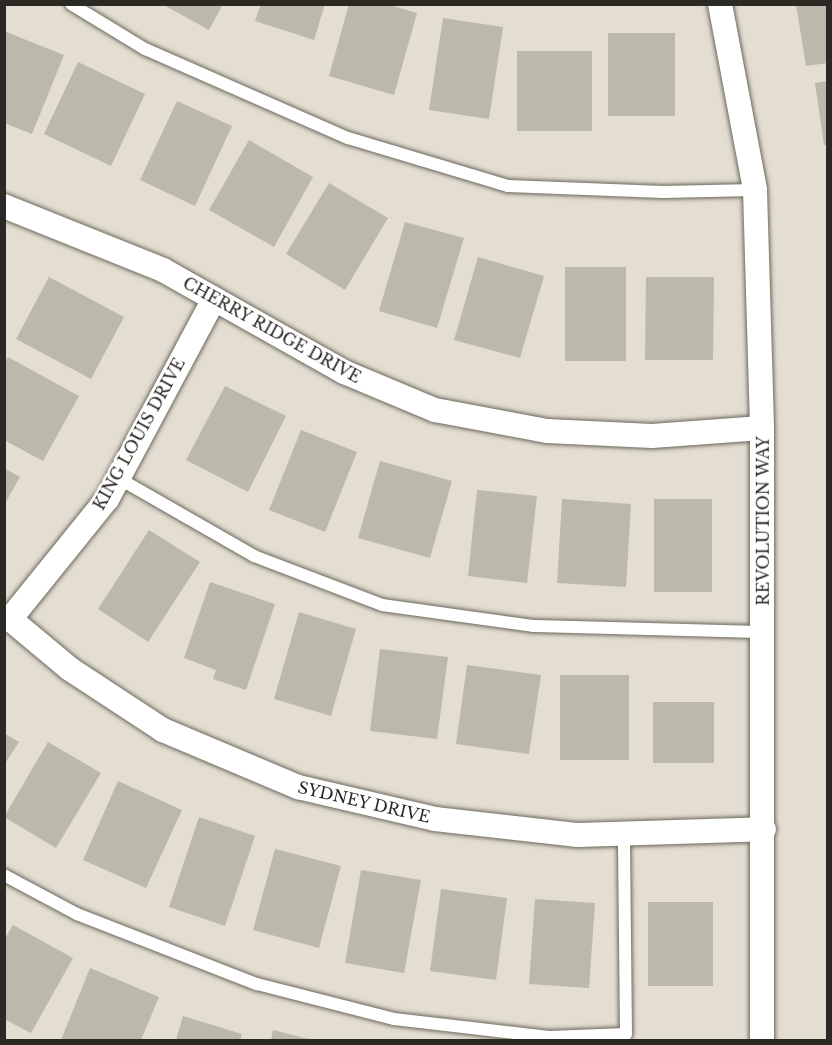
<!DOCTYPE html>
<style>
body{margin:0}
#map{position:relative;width:832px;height:1045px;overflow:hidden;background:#e3ded1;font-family:"Libre Baskerville",serif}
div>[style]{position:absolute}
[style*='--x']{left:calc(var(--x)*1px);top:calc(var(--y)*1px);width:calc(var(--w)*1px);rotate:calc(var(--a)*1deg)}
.building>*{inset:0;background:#bdb8ac}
.roads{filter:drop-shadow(0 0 2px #6d685d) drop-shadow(0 0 2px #6d685d)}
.lane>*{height:12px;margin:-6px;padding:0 6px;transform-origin:6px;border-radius:6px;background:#fff}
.street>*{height:24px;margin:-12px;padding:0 12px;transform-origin:12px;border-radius:12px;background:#fff}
span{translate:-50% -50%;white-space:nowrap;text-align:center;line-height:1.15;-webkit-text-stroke:5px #fff;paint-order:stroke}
.street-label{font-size:16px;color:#2b2924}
.frame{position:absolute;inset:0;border:6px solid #2b2924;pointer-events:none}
</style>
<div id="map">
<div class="building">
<i style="clip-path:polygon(162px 4px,223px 4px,209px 30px)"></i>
<i style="clip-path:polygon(261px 4px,325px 4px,314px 40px,255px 21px)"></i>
<i style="clip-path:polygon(349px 4px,386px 4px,417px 13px,394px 95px,329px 76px)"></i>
<i style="clip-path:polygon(796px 4px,828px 4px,828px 63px,806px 66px)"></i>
<i style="clip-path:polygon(443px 18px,503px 27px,489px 119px,429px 110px)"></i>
<i style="clip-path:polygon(4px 31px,64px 55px,32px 134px,4px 123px)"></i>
<i style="clip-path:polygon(608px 33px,675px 33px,675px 116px,608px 116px)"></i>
<i style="clip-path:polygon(517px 51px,592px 51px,592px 131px,517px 131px)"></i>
<i style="clip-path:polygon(78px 62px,145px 94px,111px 166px,44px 134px)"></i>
<i style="clip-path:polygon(828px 81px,828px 145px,824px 145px,815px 83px)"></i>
<i style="clip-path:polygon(177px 101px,232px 126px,195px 206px,140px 180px)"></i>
<i style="clip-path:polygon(249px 140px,313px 177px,274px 247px,209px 210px)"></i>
<i style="clip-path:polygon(329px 183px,388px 218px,345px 290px,286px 254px)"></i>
<i style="clip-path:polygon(405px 222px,464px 238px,437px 328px,379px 311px)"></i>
<i style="clip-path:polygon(478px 257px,544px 276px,520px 358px,454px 340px)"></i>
<i style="clip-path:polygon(565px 267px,626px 267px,626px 361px,565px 361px)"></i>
<i style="clip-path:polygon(49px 277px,124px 317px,91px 379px,16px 339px)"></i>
<i style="clip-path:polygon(646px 277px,714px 277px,713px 360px,645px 360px)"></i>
<i style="clip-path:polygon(8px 357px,79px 396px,43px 461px,4px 440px,4px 363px)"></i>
<i style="clip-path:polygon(225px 386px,286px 416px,248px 492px,186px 460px)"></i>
<i style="clip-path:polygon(301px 430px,357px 452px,325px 532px,269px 510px)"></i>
<i style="clip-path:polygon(380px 461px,452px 481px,430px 558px,358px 538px)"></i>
<i style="clip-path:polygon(4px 468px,20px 477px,4px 505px)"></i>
<i style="clip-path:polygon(477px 490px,537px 496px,527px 583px,468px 576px)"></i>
<i style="clip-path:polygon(562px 499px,631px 504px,626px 587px,557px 583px)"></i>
<i style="clip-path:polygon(654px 499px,712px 499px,712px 592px,654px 592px)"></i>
<i style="clip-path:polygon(149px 530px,200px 562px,148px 642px,98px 609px)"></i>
<i style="clip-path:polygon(210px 582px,275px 604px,246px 690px,213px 679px,216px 670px,184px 658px)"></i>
<i style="clip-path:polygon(299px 612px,356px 629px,331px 716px,274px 699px)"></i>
<i style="clip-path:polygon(380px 649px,448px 657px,437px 739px,370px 731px)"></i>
<i style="clip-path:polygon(467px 665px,541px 675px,529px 754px,456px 744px)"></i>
<i style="clip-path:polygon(560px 675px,629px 675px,629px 760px,560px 760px)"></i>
<i style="clip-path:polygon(653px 702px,714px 702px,714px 763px,653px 763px)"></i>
<i style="clip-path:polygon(4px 733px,19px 742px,4px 765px)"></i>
<i style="clip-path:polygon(48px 742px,101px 773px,56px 848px,4px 817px)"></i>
<i style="clip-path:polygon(118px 781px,182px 810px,146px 888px,83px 860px)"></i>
<i style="clip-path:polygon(199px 817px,255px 836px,225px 926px,169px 907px)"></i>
<i style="clip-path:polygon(275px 849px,341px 866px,319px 948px,253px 930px)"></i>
<i style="clip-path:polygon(361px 870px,421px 880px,404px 973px,345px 963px)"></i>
<i style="clip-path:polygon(441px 889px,507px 898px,496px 980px,430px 971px)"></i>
<i style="clip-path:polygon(535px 899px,595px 903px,589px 988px,529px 984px)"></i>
<i style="clip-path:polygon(648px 902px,713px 902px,713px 986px,648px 986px)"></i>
<i style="clip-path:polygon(13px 925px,73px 958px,31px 1033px,4px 1019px,4px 940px)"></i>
<i style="clip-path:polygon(90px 968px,159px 997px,141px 1040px,61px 1040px)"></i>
<i style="clip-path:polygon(183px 1016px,242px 1034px,240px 1040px,176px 1040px)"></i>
<i style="clip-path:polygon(273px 1030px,313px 1040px,271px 1040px)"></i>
</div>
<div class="roads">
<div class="lane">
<i style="--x:71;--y:4;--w:87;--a:31.3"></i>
<i style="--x:145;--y:49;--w:222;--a:23.7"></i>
<i style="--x:348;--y:138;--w:167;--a:16.7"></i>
<i style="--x:508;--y:186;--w:155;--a:2.2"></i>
<i style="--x:663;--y:192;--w:92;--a:-1.2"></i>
<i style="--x:118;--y:478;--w:157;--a:29.8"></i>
<i style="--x:254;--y:556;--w:137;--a:20.9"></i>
<i style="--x:382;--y:605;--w:152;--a:7.9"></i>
<i style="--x:533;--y:626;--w:230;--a:1.5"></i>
<i style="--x:4;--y:875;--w:83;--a:28.1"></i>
<i style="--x:77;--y:914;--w:193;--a:21.3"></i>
<i style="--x:257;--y:984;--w:141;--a:14.3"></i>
<i style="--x:394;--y:1019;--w:156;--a:6.6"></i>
<i style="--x:549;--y:1037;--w:77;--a:-2.2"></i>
<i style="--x:626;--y:1034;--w:201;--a:-90.6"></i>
</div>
<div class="street">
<i style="--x:720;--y:4;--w:189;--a:79.3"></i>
<i style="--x:755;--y:190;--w:238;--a:88.3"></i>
<i style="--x:762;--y:428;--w:612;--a:90"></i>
<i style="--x:4;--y:206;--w:171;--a:21.9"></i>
<i style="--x:163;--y:270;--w:208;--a:29.4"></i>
<i style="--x:344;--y:372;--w:99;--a:22.7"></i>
<i style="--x:435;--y:410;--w:114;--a:10.6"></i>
<i style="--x:547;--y:431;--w:105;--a:2.7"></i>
<i style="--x:652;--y:436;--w:110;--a:-4.2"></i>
<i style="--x:214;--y:299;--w:227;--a:118.1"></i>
<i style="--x:107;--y:499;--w:154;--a:128.9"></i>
<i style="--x:10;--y:619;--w:78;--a:39.8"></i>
<i style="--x:70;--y:669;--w:111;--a:33.3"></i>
<i style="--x:163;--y:730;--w:147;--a:22.9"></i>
<i style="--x:298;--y:787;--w:141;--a:13.1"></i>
<i style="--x:435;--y:819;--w:144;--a:6.4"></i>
<i style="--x:578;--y:835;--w:186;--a:-1.8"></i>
</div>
</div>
<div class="street-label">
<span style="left:272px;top:330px;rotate:29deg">CHERRY RIDGE DRIVE</span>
<span style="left:139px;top:434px;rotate:-61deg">KING LOUIS DRIVE</span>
<span style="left:763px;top:521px;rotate:-90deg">REVOLUTION WAY</span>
<span style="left:364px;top:802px;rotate:13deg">SYDNEY DRIVE</span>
</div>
<div class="frame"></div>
</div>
